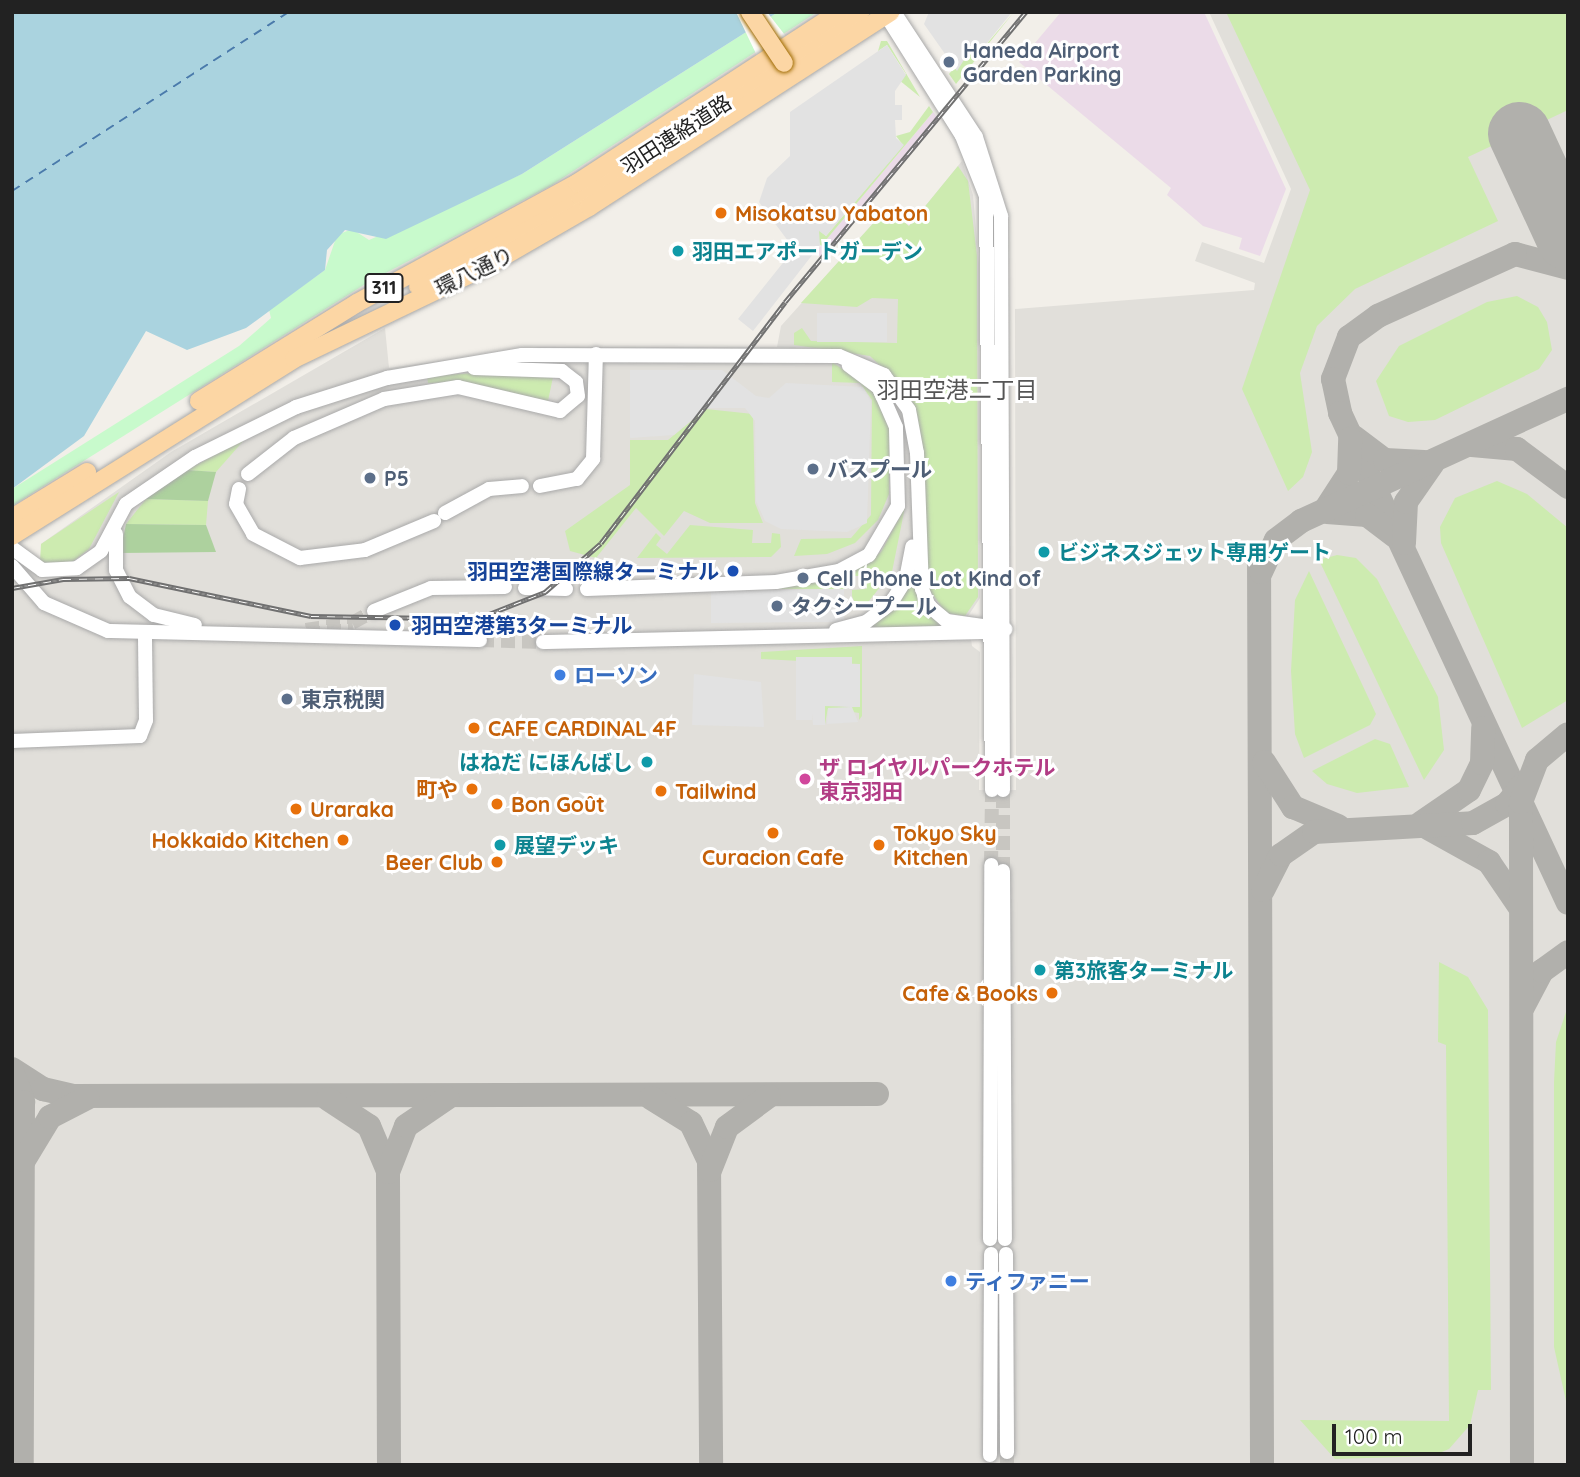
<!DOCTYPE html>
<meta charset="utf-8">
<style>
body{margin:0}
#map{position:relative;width:1580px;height:1477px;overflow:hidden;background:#f2efe9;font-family:Quicksand,"Noto Sans JP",sans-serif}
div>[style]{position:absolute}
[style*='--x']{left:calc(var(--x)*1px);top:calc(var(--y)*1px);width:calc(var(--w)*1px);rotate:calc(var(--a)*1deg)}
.industrial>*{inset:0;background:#ebdbe8}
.airport>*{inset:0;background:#e1dfda}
.grass>*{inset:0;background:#cdebb0}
.forest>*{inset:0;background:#add19e}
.park>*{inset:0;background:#c8facc}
.parking>*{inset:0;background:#e2e2e2}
.water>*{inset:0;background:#aad3df}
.pier>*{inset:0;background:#fff}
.ferry>*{height:2px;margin-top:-1px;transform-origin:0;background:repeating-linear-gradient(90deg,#4a7aab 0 9px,transparent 0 16px)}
.taxiway>*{height:24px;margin:-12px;padding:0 12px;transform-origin:12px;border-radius:12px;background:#b1b0ac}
.runway>*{height:63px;margin:-31.5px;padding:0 31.5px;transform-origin:31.5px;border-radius:31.5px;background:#b1b0ac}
.minor-tunnel>*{height:14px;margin-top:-7px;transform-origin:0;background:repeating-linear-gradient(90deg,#c8c6c1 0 14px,transparent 0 21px)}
.roads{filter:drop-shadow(0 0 2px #a9a9a9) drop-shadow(0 0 2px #a9a9a9)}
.minor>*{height:14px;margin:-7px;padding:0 7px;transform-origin:7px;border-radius:7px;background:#fff}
.major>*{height:18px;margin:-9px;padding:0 9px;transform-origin:9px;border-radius:9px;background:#fcd6a4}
.rail>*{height:5px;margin-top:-2.5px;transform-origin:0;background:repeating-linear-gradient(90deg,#fff 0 8px,#707070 0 16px);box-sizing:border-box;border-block:2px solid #707070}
.bridges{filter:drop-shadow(0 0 2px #a06b00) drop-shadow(0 0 2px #a06b00)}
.major-bridge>*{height:18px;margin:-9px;padding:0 9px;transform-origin:9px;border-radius:9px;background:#fcd6a4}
.dots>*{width:19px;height:19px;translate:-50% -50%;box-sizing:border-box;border:4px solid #fff;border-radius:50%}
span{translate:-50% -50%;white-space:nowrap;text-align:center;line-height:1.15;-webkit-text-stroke:6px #fff;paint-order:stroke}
.shield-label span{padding:2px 5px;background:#fff;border:2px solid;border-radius:5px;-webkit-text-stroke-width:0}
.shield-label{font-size:19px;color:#222;font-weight:700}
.service-label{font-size:21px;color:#4e5e75;font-weight:700}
.left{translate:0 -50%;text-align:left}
.street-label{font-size:21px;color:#222}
.food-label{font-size:21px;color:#c56008;font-weight:700}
.right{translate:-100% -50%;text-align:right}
.culture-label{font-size:21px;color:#0d838f;font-weight:700}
.transit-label{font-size:21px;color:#164399;font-weight:700}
.shop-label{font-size:21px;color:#366cbe;font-weight:700}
.hotel-label{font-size:21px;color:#b23c85;font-weight:700}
.neighbourhood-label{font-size:23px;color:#555}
.frame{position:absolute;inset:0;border:14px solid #222;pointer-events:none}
.scale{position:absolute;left:1332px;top:1424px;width:140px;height:32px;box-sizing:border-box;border:4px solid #222;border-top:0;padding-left:9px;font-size:21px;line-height:24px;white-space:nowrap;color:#222;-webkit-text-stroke:5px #fff;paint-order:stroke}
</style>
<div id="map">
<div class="industrial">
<i style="clip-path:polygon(1061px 12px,1204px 12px,1286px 189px,1260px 256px,1239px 249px,1242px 238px,1203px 226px,1167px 195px,1171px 188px,1019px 62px)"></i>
<i style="clip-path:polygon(933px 112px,939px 120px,823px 259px,815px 253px)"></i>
</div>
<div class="airport">
<i style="clip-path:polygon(1209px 12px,1568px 12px,1568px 1465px,12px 1465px,12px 580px,41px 558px,41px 544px,171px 452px,385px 328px,389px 368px,540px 347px,777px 347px,781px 326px,887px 208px,909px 226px,962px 161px,973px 195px,979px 264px,980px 598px,968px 616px,972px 646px,980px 652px,979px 790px,1016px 790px,1015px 309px,1254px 290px,1255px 283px,1195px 261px,1202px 242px,1264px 263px,1291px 189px)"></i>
</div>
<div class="grass">
<i style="clip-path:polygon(1014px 12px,956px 84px,949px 74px,971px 48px,979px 53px)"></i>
<i style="clip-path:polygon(1226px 12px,1568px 12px,1568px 110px,1468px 157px,1498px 221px,1355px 289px,1317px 326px,1300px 373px,1312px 452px,1303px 477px,1288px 491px,1242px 389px,1310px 190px)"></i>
<i style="clip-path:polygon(881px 41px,887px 41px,920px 97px,899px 80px,906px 74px,887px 45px,878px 51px)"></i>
<i style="clip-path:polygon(929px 106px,933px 112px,821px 246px,815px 236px,819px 230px,826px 236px,903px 145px,896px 136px,910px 132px)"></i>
<i style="clip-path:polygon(958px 166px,968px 181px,977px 256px,978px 597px,965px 616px,946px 613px,928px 588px,918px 418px,908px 393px,870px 356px,794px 345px,794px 333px,802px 328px,811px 341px,897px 343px,898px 299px,872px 298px,857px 307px,801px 303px,887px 208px,909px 226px)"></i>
<i style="clip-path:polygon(1517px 296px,1538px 307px,1547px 322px,1552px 350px,1539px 369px,1435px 420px,1408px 422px,1389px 416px,1376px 381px,1399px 346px,1487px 302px)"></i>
<i style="clip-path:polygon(832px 362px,877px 392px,890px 431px,889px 494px,878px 520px,855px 543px,827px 554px,794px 556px,801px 539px,851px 538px,871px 515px,872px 400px,860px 383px,832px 382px)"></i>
<i style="clip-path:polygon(491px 372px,553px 377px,548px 401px,460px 382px,428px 383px,427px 376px)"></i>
<i style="clip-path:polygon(706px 409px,753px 414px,755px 503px,763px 523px,710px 523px,684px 511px,664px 536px,636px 508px,596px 558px,570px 551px,565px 531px,630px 485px,630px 440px,668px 440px)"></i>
<i style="clip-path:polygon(245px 439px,216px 472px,187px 470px)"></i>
<i style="clip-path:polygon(1497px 481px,1527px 494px,1568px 528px,1568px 700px,1522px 728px,1441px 543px,1440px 527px,1455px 498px)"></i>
<i style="clip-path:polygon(119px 492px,89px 549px,67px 566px,40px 562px,41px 544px)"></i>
<i style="clip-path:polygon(146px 499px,208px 501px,206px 525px,126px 524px)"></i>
<i style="clip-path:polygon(905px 507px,892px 572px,865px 606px,856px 607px,852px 596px,852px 590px,866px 589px,866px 576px,846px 576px,845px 589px,766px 589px,854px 571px,881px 552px)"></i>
<i style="clip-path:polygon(690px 525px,753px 530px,752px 543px,771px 543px,772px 533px,780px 534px,781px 547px,771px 557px,637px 558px,656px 533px,661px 538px,656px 545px,667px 554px)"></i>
<i style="clip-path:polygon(1337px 555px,1356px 558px,1377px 579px,1438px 697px,1444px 750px,1424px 780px,1319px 560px)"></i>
<i style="clip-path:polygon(1309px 571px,1376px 714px,1370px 725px,1304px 758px,1295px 734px,1291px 671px,1295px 600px)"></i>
<i style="clip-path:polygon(912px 580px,923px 612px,945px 627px,860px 631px)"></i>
<i style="clip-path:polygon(862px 646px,862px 716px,859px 720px,859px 713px,828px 708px,825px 724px,825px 706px,852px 707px,859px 664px,761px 659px,761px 652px)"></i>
<i style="clip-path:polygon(1375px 739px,1390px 744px,1409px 787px,1357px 793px,1327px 784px,1312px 771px)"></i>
<i style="clip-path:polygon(1439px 962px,1468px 977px,1488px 1010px,1491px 1390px,1478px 1390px,1470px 1425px,1449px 1449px,1432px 1456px,1335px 1459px,1300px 1420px,1449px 1421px,1446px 1045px,1438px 1042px)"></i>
<i style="clip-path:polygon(1568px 1006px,1568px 1410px,1554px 1347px,1554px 1082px,1556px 1042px)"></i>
</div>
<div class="forest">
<i style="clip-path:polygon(187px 470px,216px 472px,208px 501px,146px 499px)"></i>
<i style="clip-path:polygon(126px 524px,206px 525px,216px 552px,120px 553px)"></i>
</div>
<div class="park">
<i style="clip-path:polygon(778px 12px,817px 12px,552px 185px,367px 283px,12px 506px,12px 489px,239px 346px,271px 318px,269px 310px,325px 270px,337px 235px,352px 229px,369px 240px,522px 174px)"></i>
</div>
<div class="parking">
<i style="clip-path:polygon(929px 12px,1012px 12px,978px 54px,971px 49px,957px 71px,924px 24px)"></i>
<i style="clip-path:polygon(887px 45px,906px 75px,895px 91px,895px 105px,902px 105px,902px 120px,895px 120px,896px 138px,904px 145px,826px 236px,819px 231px,820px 245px,753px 331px,738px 319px,794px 249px,759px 202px,767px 178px,790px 156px,790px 112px)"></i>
<i style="clip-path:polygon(817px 313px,887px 313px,887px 342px,817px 342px)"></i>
<i style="clip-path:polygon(630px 370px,722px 370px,756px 396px,769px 398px,786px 383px,863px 387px,871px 401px,867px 523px,847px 532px,781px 529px,765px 521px,756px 501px,755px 421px,745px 408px,706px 408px,674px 435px,630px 438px)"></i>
<i style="clip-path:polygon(844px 589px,844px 622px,711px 623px,711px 591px)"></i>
<i style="clip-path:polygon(796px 657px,852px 657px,852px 664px,860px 664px,860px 707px,852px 707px,858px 722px,827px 724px,828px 708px,851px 707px,839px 706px,825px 706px,825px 725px,813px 725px,812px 713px,812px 720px,796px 720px)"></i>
<i style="clip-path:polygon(694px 674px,761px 682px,764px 727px,692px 725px)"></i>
</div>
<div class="water">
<i style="clip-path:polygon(12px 12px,778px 12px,522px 174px,386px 239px,345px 230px,327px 250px,325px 270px,246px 328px,187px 350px,146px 331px,84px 436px,12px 489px)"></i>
</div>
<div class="pier">
<i style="clip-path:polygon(736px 12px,767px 12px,788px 39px,760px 62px)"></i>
</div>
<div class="ferry">
<i style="--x:12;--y:191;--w:330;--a:-32.9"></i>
</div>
<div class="taxiway">
<i style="--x:1568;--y:268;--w:55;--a:-165.2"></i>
<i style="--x:1515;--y:254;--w:150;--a:155.7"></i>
<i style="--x:1378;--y:316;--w:36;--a:144"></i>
<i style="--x:1349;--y:337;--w:45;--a:110.9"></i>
<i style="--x:1333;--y:379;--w:35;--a:78"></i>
<i style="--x:1340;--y:413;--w:540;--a:65.05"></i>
<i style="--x:1354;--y:437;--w:39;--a:37"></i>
<i style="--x:1385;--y:460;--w:39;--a:3"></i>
<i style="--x:1472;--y:445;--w:45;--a:5.1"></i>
<i style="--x:1517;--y:449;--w:64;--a:36.7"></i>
<i style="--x:1327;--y:507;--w:40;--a:-57.1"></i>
<i style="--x:1349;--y:473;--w:34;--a:-88"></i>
<i style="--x:1327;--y:512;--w:40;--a:4.3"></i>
<i style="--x:1367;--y:515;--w:35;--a:37"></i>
<i style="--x:1404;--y:543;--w:41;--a:-87.2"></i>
<i style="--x:1406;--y:502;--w:47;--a:-55.3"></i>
<i style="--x:1259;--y:554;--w:911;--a:89.81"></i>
<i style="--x:1261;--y:572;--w:35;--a:-65"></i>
<i style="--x:1276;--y:540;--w:31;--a:-37"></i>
<i style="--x:1301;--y:521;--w:294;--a:-24.6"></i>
<i style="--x:1264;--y:762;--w:54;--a:57.2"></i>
<i style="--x:1293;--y:807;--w:49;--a:22.9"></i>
<i style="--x:1421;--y:823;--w:58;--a:-34.5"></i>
<i style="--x:1469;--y:790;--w:30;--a:-64"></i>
<i style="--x:1482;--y:763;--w:35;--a:-88"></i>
<i style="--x:1428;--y:828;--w:70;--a:29.1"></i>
<i style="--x:1489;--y:862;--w:53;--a:55.7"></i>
<i style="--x:1263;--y:890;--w:39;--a:-63"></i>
<i style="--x:1281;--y:855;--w:40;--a:-34.9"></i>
<i style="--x:1314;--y:832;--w:159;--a:-3.2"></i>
<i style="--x:1473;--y:823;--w:39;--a:-29"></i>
<i style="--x:1507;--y:804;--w:27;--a:-51"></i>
<i style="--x:1523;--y:1007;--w:41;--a:-62.2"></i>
<i style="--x:1542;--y:971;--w:32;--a:-36"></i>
<i style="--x:12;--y:1069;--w:37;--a:33"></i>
<i style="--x:43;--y:1089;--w:31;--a:13"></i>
<i style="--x:73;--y:1096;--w:804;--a:-0.14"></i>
<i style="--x:12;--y:1071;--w:33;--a:70"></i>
<i style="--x:23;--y:1102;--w:363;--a:90.2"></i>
<i style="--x:651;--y:1098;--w:47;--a:32"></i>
<i style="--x:691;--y:1123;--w:42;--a:64.7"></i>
<i style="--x:709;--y:1161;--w:304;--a:89.6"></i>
<i style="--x:328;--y:1099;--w:49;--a:33.4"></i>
<i style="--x:369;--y:1126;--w:49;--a:67.1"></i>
<i style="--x:24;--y:1160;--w:50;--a:-58.8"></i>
<i style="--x:50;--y:1117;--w:42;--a:-27.2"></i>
<i style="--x:710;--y:1170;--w:46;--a:-68.4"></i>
<i style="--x:727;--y:1127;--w:52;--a:-36.4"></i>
<i style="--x:389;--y:1465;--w:293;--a:-90.2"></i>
<i style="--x:388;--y:1172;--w:49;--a:-68.6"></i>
<i style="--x:406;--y:1126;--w:50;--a:-34.3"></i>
<i style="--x:1522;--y:1465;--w:663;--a:-90.09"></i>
<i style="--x:1521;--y:802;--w:45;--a:-69.1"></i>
<i style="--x:1537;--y:760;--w:40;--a:-40"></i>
</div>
<div class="runway">
<i style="--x:1519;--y:133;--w:117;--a:65.2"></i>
</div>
<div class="minor-tunnel">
<i style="--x:306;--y:630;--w:47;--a:-8.7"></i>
<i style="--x:352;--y:623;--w:25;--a:-29"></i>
<i style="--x:480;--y:640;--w:63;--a:1.8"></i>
<i style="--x:991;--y:865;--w:75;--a:-89.2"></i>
<i style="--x:1003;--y:871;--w:81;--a:-90"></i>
<i style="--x:1007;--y:1452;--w:13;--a:90"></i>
</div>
<div class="roads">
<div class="minor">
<i style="--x:884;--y:12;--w:146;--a:57.8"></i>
<i style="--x:962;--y:136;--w:65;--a:68.2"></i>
<i style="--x:986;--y:196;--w:594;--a:89.42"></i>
<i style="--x:894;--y:12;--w:149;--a:56.7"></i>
<i style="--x:976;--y:137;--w:83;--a:72.4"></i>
<i style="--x:1001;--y:216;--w:574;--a:89.8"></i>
<i style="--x:248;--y:474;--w:58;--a:-38"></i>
<i style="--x:294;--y:438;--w:98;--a:-23.4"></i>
<i style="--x:384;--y:399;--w:75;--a:-9.2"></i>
<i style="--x:458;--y:387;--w:105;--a:13.2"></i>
<i style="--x:560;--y:411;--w:23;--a:-40"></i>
<i style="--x:578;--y:396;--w:14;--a:-98"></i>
<i style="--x:576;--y:382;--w:18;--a:-142"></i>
<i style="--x:562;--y:371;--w:88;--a:-178"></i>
<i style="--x:540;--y:486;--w:38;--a:-11"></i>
<i style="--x:577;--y:479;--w:26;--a:-51"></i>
<i style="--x:593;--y:459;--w:105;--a:-88.4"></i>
<i style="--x:239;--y:489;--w:15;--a:101"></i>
<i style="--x:236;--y:504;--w:34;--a:60"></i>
<i style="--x:253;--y:534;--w:53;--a:27.1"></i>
<i style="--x:300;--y:558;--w:65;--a:-7"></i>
<i style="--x:365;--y:550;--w:75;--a:-22.8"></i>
<i style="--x:445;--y:513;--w:50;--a:-28.6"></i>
<i style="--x:489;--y:489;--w:33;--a:-5"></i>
<i style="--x:116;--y:534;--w:36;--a:90"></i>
<i style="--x:116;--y:570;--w:30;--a:63"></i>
<i style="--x:130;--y:597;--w:30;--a:37"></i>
<i style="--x:154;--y:615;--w:42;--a:13.7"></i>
<i style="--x:12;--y:548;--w:37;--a:36"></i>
<i style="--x:42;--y:570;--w:35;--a:-3"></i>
<i style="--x:77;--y:568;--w:29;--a:-35"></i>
<i style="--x:101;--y:551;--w:53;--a:-62"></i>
<i style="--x:126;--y:504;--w:83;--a:-34.3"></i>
<i style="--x:195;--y:457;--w:113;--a:-26.3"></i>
<i style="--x:296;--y:407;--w:96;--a:-17.7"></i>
<i style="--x:387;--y:378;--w:137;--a:-9.7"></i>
<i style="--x:522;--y:355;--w:317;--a:0.2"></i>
<i style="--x:839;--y:356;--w:49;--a:22.9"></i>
<i style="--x:884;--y:375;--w:43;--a:54.5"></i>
<i style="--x:909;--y:410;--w:44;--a:79.5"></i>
<i style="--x:917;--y:453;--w:136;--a:87.9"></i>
<i style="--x:922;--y:589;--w:18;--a:68"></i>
<i style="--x:929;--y:606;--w:23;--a:40"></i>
<i style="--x:947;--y:621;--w:59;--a:7.9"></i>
<i style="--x:12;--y:566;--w:49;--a:49.1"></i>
<i style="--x:44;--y:603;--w:70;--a:23.6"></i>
<i style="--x:108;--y:631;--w:372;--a:1.4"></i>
<i style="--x:525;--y:588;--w:41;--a:1.4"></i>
<i style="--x:587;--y:589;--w:189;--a:-2.1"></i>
<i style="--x:776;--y:582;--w:64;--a:-9.9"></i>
<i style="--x:839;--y:571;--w:34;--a:-28"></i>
<i style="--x:869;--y:555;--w:57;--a:-59.4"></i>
<i style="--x:898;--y:506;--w:79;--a:-91.5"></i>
<i style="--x:896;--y:427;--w:43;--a:-113.6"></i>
<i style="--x:879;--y:388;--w:38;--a:-143"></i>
<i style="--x:374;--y:611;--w:61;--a:-22"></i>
<i style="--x:431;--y:588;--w:74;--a:-0.8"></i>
<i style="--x:836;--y:630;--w:31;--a:-15"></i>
<i style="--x:866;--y:622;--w:31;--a:-37"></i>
<i style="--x:891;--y:603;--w:28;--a:-58"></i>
<i style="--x:906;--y:579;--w:33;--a:-79"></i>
<i style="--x:543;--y:642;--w:455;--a:-1.3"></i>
<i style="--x:12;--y:741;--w:128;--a:-2.2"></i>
<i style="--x:140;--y:736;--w:17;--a:-69"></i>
<i style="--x:146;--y:720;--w:88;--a:-90.7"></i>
<i style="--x:1003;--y:871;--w:368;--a:89.7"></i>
<i style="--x:990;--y:1239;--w:374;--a:-89.8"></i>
<i style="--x:1006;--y:1254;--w:198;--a:89.7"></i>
<i style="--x:990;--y:1455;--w:201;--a:-89.7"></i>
</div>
<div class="major">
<i style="--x:418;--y:286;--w:185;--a:-28.8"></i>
<i style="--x:580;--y:197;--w:336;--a:-33.4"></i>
<i style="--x:199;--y:401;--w:186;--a:-31.8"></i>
<i style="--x:357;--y:303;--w:251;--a:-28.6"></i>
<i style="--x:577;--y:183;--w:313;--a:-33.1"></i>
<i style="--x:12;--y:518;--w:88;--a:-31.5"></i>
<i style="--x:12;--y:536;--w:333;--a:-32.1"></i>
<i style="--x:294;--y:359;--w:214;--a:-25.7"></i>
<i style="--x:487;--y:266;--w:118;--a:-30"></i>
<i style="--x:589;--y:207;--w:359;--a:-32.9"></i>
</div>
</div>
<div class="rail">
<i style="--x:12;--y:588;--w:52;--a:-10"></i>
<i style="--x:63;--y:579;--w:66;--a:-0.9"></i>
<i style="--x:129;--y:578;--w:186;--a:11.8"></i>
<i style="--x:311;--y:616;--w:125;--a:0.9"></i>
<i style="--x:484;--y:616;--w:66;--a:-21.5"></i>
<i style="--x:545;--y:592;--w:74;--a:-41.2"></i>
<i style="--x:601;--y:543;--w:303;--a:-52.6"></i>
<i style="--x:785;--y:302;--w:377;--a:-50.3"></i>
</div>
<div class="bridges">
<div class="major-bridge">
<i style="--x:750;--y:12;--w:61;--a:56.3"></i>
</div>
</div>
<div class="dots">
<i style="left:949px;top:62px;background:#5c6f8a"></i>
<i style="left:721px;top:213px;background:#e8710a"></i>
<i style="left:678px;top:251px;background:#0f9aa8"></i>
<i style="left:813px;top:469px;background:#5c6f8a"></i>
<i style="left:370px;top:478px;background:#5c6f8a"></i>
<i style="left:1044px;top:552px;background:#0f9aa8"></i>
<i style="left:733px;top:571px;background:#1a4fb4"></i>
<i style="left:803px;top:578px;background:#5c6f8a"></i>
<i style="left:777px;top:606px;background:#5c6f8a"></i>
<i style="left:395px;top:625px;background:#1a4fb4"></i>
<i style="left:560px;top:675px;background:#3f7fe0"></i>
<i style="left:287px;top:699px;background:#5c6f8a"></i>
<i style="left:474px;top:728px;background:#e8710a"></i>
<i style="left:647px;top:762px;background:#0f9aa8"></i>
<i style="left:805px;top:779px;background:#d1479c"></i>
<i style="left:472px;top:789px;background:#e8710a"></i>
<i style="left:661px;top:791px;background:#e8710a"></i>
<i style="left:497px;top:804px;background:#e8710a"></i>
<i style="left:296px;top:809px;background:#e8710a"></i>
<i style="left:773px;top:833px;background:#e8710a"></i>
<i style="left:343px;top:840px;background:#e8710a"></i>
<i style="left:500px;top:845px;background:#0f9aa8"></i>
<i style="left:879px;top:845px;background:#e8710a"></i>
<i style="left:497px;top:862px;background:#e8710a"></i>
<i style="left:1040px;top:970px;background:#0f9aa8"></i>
<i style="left:1052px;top:993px;background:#e8710a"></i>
<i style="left:951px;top:1281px;background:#3f7fe0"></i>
</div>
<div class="shield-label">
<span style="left:384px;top:288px">311</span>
</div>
<div class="service-label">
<span class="left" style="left:963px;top:62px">Haneda Airport<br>Garden Parking</span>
<span class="left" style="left:827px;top:469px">バスプール</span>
<span class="left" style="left:384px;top:478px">P5</span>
<span class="left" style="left:817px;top:578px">Cell Phone Lot Kind of</span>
<span class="left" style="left:791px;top:606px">タクシープール</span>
<span class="left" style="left:301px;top:699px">東京税関</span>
</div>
<div class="street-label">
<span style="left:676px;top:134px;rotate:-33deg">羽田連絡道路</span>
<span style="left:474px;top:271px;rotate:-26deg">環八通り</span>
</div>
<div class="food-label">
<span class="left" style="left:735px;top:213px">Misokatsu Yabaton</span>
<span class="left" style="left:488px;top:728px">CAFE CARDINAL 4F</span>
<span class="right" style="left:458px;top:789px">町や</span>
<span class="left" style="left:675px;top:791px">Tailwind</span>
<span class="left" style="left:511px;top:804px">Bon Goût</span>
<span class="left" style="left:310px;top:809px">Uraraka</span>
<span class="left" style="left:893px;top:845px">Tokyo Sky<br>Kitchen</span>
<span class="right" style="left:329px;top:840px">Hokkaido Kitchen</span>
<span style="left:773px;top:857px">Curacion Cafe</span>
<span class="right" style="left:483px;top:862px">Beer Club</span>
<span class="right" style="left:1038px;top:993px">Cafe &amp; Books</span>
</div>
<div class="culture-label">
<span class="left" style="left:692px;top:251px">羽田エアポートガーデン</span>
<span class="left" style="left:1058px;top:552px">ビジネスジェット専用ゲート</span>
<span class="right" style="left:633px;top:762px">はねだ にほんばし</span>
<span class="left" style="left:514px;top:845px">展望デッキ</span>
<span class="left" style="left:1054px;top:970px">第3旅客ターミナル</span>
</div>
<div class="transit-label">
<span class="right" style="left:719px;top:571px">羽田空港国際線ターミナル</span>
<span class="left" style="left:411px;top:625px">羽田空港第3ターミナル</span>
</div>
<div class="shop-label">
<span class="left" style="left:574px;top:675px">ローソン</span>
<span class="left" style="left:965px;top:1281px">ティファニー</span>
</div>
<div class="hotel-label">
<span class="left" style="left:819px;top:779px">ザ ロイヤルパークホテル<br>東京羽田</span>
</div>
<div class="neighbourhood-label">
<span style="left:957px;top:390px">羽田空港二丁目</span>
</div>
<div class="frame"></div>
<div class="scale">100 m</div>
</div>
